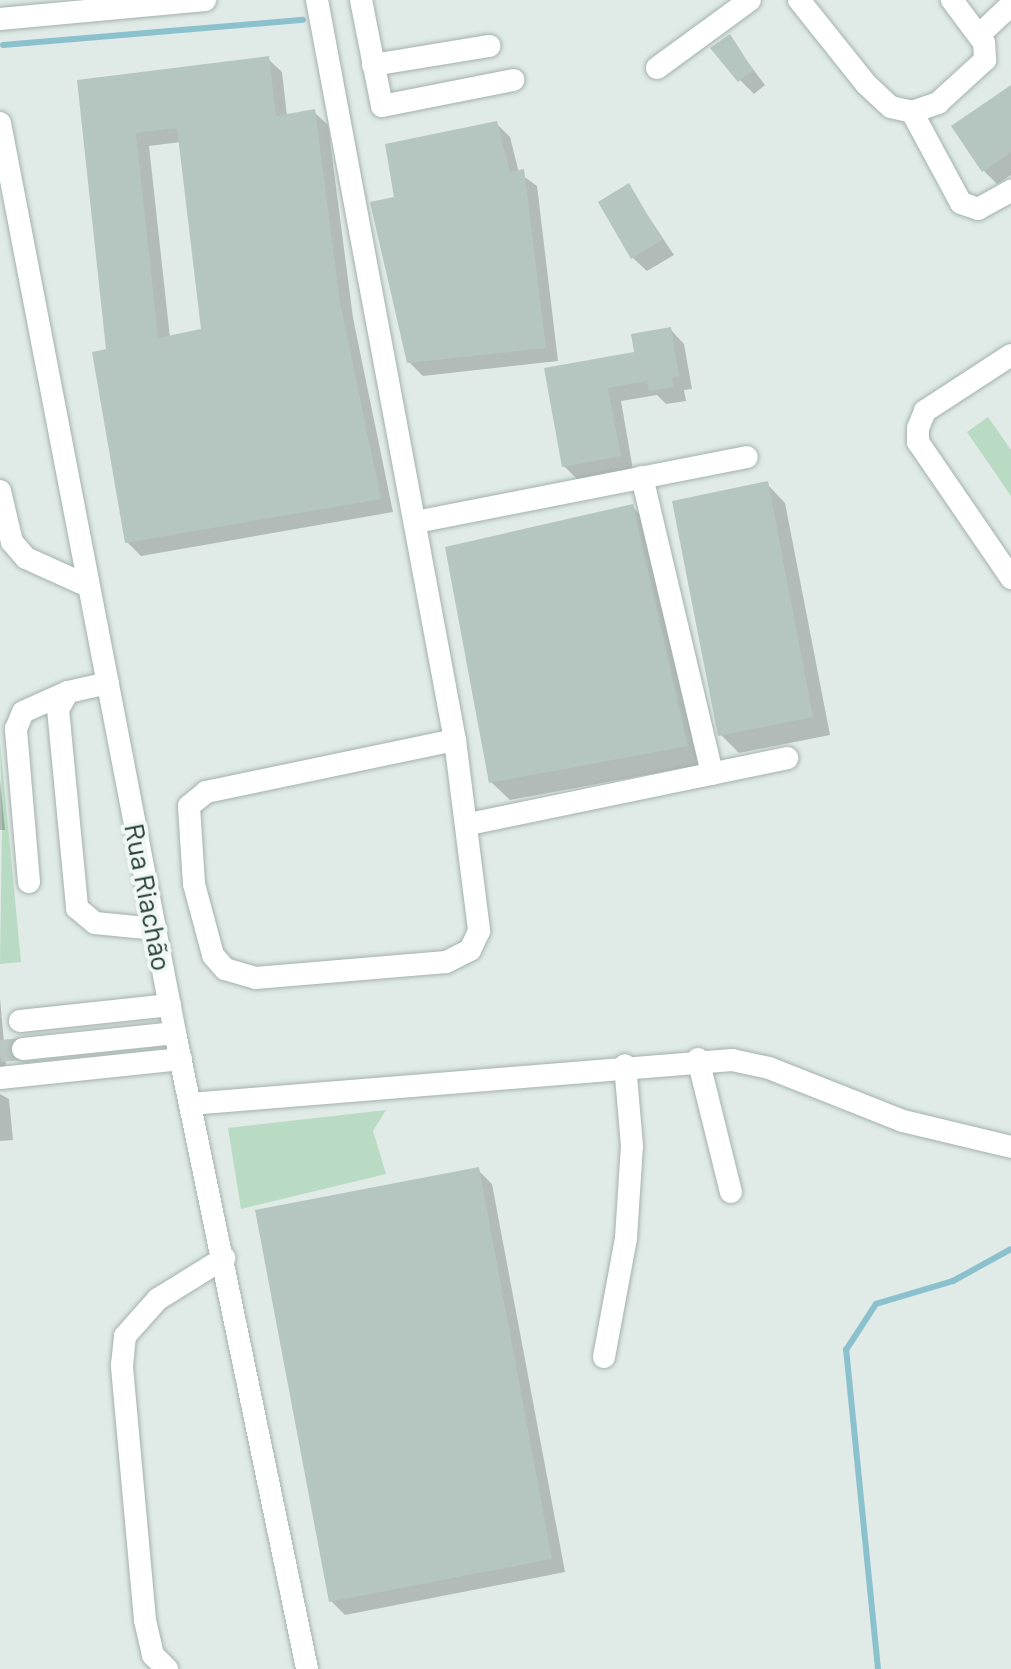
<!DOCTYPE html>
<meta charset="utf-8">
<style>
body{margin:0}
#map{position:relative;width:1011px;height:1669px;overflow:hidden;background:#e0eae6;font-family:Barlow,sans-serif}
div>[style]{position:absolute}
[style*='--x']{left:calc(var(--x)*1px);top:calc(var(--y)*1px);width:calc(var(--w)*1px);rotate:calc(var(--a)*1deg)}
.green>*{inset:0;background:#b9dbc3}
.shadow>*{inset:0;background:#0003}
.stream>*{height:6px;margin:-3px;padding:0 3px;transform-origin:3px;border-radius:3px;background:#8ac1cd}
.building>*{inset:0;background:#b5c5bf}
.minor-tunnel>*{height:22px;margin-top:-11px;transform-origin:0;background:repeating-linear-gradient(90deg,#bac7c2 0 22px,transparent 0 33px)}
.roads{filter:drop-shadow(0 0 2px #a3b2ad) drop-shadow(0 0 2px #a3b2ad)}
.minor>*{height:22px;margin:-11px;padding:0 11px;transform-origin:11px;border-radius:11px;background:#fff}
span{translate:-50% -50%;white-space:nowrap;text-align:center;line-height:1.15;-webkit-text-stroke:8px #f0f7f4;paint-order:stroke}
.street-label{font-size:28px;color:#213a34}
</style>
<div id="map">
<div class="green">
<i style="clip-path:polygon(988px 417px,1011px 450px,1011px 496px,967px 432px)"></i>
<i style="clip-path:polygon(0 742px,21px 962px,0 964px,2px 826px)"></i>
<i style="clip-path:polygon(386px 1110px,373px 1131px,386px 1174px,241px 1209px,228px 1128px)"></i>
</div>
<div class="shadow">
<i style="clip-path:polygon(729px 37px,765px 85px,754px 94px,740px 80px)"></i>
<i style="clip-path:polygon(evenodd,268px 59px,282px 72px,287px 116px,314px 112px,328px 125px,353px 318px,393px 512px,141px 556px,127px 542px,80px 82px,268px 59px,181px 142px,204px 331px,170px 338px,149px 146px,181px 142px)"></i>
<i style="clip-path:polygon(1011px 88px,1011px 175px,997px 184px,984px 171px)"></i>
<i style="clip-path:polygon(496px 123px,510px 137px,519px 173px,537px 186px,558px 361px,423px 376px,409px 362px,397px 199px)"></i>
<i style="clip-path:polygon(628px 186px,674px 255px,647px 271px,633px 258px)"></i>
<i style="clip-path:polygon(671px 330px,684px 344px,692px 389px,684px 390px,686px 401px,666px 404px,657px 395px,621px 401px,633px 470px,578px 480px,564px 466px,547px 370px,637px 354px)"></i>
<i style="clip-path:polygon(767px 484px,785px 503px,830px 735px,739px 753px,721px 735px)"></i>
<i style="clip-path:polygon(632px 507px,651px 525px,705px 764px,510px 800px,491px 782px)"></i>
<i style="clip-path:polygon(0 779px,5px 830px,0 830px)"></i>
<i style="clip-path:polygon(0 998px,6px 1066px,0 1068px)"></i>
<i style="clip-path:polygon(0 1094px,9px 1099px,13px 1140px,0 1141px)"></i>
<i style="clip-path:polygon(478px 1170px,492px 1184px,565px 1572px,345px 1615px,331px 1601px)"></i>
</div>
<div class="stream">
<i style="--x:3;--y:45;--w:301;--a:-4.8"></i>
<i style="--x:878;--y:1669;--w:321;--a:-95.7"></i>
<i style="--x:846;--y:1350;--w:55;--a:-56.9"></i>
<i style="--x:876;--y:1304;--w:80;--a:-16.6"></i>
<i style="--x:953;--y:1281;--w:66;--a:-28.9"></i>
</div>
<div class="building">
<i style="clip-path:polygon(730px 34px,753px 70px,738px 82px,710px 48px)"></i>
<i style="clip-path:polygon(evenodd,269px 56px,276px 116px,315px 109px,340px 302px,381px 499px,125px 543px,92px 352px,106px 349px,77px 80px,269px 56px,177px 128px,201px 329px,158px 338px,136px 133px,177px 128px)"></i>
<i style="clip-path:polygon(1011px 85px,1011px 152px,982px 172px,951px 126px)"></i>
<i style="clip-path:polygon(497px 121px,510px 172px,524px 169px,546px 348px,407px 363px,370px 202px,394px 197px,385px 144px)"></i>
<i style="clip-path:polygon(629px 183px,662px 240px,631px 259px,598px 202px)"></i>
<i style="clip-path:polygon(671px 327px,679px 376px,672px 377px,673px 387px,649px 391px,647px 381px,608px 388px,621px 456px,562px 467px,544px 368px,634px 352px,631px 334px)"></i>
<i style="clip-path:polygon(768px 481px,813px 717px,718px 736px,672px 501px)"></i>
<i style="clip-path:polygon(633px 504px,688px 746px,489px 783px,445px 547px)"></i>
<i style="clip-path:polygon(479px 1167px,552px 1559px,329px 1602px,255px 1210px)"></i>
</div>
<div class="minor-tunnel">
<i style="--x:0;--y:1051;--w:23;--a:-5"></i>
</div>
<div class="roads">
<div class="minor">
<i style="--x:317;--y:0;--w:753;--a:79.44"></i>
<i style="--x:455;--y:740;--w:193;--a:82.8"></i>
<i style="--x:479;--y:931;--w:21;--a:115"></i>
<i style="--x:470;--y:950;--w:27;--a:153"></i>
<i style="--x:446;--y:962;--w:191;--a:175.2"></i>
<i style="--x:256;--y:978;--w:32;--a:-164"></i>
<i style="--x:225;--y:969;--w:18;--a:-131"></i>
<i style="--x:213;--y:955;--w:73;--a:-105"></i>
<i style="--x:194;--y:884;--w:78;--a:-93.7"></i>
<i style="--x:189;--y:806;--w:22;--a:-39"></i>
<i style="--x:206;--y:792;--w:254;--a:-11.8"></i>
<i style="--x:361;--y:0;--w:108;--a:78.8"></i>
<i style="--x:382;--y:106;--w:134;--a:-11.2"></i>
<i style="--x:799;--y:0;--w:107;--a:51.4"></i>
<i style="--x:866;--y:84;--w:34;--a:43"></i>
<i style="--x:891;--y:107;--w:22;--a:13"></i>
<i style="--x:912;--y:112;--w:28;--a:-19"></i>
<i style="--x:938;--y:103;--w:64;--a:-42.5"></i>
<i style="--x:985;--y:60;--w:17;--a:-93"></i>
<i style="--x:984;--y:43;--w:54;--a:-126.7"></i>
<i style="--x:0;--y:19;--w:206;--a:-5.3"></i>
<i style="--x:979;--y:35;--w:44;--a:-43.2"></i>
<i style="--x:373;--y:65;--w:118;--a:-9.3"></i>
<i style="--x:657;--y:68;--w:115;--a:-36.2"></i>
<i style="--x:912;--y:112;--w:103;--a:61.7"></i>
<i style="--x:961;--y:203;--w:18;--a:19"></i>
<i style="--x:978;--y:209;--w:38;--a:-29"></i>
<i style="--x:0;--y:123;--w:927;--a:79.11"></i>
<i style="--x:175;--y:1033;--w:650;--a:78.27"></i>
<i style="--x:1011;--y:355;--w:103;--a:146.9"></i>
<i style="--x:925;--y:411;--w:18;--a:112"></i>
<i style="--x:918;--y:428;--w:14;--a:90"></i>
<i style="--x:918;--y:442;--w:165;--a:55.6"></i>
<i style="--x:642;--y:477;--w:305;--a:76.7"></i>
<i style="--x:0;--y:491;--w:52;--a:76.8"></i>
<i style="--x:12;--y:542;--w:21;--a:49"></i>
<i style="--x:26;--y:558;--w:68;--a:24.3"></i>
<i style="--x:416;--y:522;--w:337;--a:-11.1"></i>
<i style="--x:108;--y:683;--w:41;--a:167.3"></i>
<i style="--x:68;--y:692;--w:20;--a:120"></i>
<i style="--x:58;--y:709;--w:200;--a:84.5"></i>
<i style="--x:77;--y:908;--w:23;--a:40"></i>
<i style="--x:95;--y:923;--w:61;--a:5.6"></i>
<i style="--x:469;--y:824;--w:325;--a:-11.7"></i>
<i style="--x:29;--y:882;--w:154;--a:-94.9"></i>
<i style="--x:16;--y:729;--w:18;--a:-68"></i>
<i style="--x:23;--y:712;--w:49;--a:-24"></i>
<i style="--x:20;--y:1021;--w:151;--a:-6.1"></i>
<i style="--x:23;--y:1049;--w:153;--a:-6"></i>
<i style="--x:698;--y:1059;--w:137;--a:76.1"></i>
<i style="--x:0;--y:1078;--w:182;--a:-6"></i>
<i style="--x:190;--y:1104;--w:544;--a:-4.64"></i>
<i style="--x:732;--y:1060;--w:38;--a:12"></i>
<i style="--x:769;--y:1068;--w:144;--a:21.6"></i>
<i style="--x:903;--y:1121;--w:111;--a:13.5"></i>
<i style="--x:604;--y:1357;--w:121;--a:-79.5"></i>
<i style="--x:626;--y:1238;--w:92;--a:-86.3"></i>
<i style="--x:632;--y:1146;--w:81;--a:-94.9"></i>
<i style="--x:167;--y:1669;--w:20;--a:-135"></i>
<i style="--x:153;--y:1655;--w:36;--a:-103"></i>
<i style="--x:145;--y:1620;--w:256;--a:-95.2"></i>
<i style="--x:122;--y:1365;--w:29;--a:-84"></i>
<i style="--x:125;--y:1336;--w:50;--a:-48.3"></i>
<i style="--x:158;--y:1299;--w:78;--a:-31.8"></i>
</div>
</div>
<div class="street-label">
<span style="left:149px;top:897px;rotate:79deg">Rua Riachão</span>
</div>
</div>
